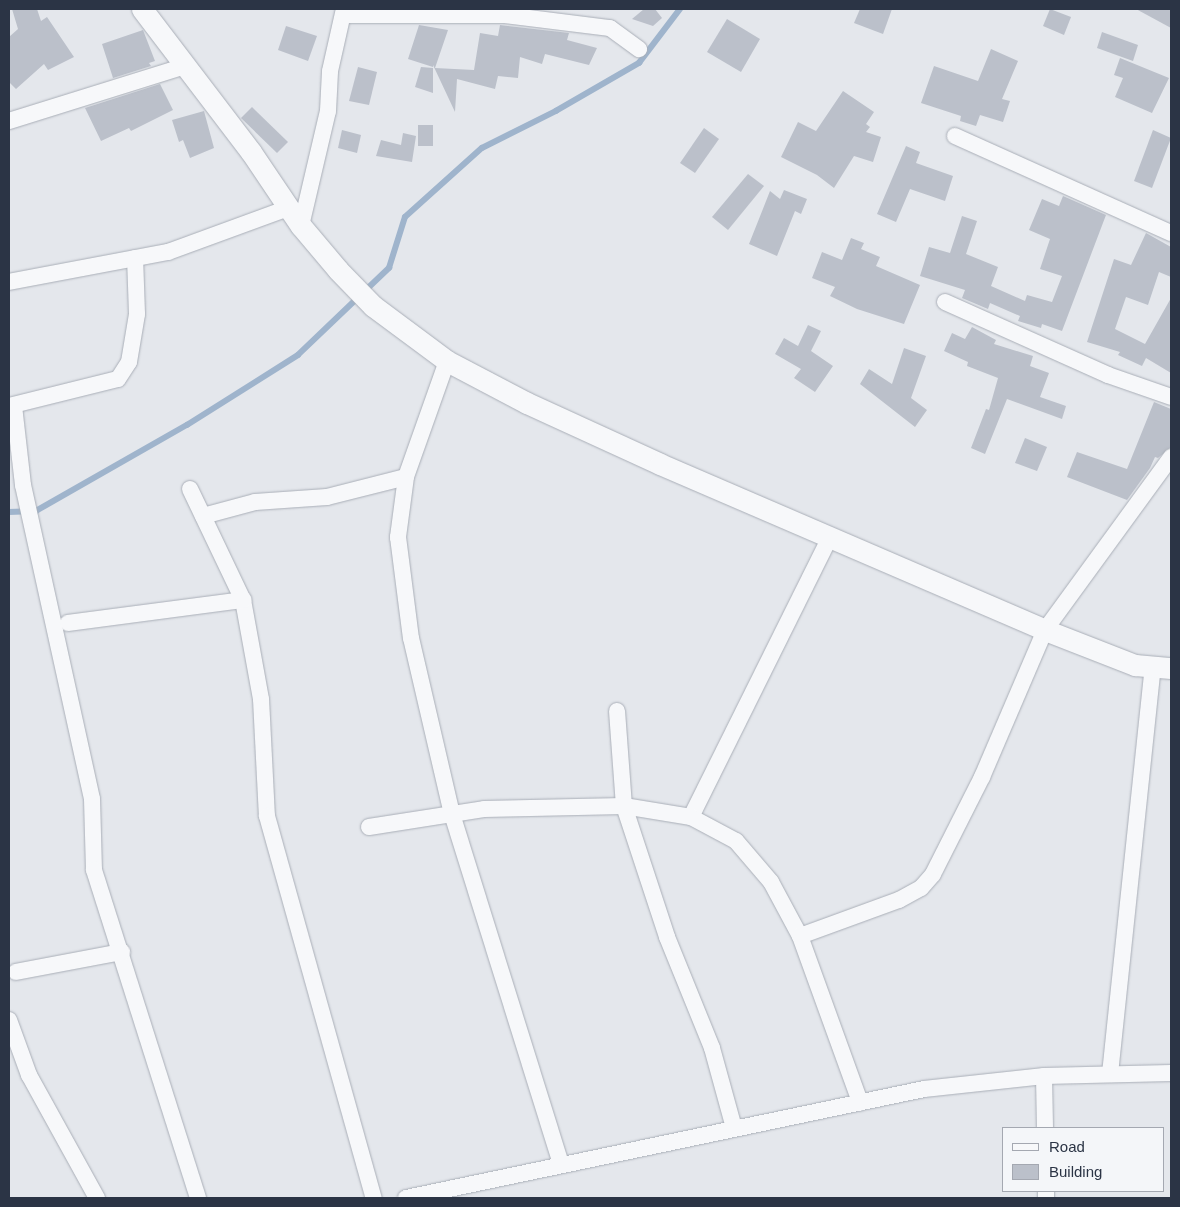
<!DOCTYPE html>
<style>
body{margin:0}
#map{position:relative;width:1180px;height:1207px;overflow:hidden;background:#e4e7ec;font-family:Arial,sans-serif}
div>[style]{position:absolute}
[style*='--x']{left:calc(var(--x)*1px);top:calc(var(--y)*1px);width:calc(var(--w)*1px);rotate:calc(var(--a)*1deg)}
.stream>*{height:5.5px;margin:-2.75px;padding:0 2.75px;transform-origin:2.75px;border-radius:2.75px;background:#9fb4cc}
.building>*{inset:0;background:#bbc0ca}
.roads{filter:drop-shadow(0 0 1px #a9aeb7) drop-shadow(0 0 1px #a9aeb7)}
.minor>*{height:16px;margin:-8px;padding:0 8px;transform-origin:8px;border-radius:8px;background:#f7f8fa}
.tertiary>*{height:21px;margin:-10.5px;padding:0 10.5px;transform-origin:10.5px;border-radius:10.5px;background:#f7f8fa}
span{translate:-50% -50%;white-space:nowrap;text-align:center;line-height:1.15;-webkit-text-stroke:4px #f4f6f9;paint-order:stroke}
.frame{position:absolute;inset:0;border:10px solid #2b3445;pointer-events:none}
.legend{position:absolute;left:1002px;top:1127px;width:162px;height:65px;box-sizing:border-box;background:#f4f6f9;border:1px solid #a4a8b1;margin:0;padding:6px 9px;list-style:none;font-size:15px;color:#2b3445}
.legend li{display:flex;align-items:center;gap:10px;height:25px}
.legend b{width:25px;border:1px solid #a4a8b1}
</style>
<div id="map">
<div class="stream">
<i style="--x:9;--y:512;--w:27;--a:-2"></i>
<i style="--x:36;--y:511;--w:174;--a:-29.7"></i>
<i style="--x:187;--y:425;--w:131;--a:-32.2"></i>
<i style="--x:298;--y:355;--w:126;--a:-43.7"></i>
<i style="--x:389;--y:268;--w:53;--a:-72.6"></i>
<i style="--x:405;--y:217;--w:103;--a:-41.9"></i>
<i style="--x:482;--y:148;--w:83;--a:-26.6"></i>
<i style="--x:556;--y:111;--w:96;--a:-30"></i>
<i style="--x:639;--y:63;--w:68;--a:-52.8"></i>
</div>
<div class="building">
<i style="clip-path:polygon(12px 9px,37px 9px,41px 21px,47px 17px,74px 57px,48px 70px,44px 64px,16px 89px,9px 82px,9px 37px,18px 29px)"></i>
<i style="clip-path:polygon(644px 9px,655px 9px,662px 18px,653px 26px,632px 19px)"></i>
<i style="clip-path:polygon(860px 9px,892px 9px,883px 34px,854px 23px)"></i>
<i style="clip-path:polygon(1050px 9px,1071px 17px,1064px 35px,1043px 26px)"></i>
<i style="clip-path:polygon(1136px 9px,1171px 9px,1171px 28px)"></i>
<i style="clip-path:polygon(727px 19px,760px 39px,741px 72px,707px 52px)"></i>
<i style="clip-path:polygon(419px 25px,448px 30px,435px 68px,474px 70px,480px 33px,498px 36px,500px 25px,569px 33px,567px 40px,597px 48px,589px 65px,545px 54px,542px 64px,520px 57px,518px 78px,498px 76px,495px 89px,457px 79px,455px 112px,433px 65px,433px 67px,408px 59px)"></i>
<i style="clip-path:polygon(286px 26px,317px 36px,308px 61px,278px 50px)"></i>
<i style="clip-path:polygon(143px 30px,155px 61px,149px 63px,151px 66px,113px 78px,102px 44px)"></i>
<i style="clip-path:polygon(1102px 32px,1138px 45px,1133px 61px,1097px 48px)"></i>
<i style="clip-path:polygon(991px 49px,1018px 61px,1002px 99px,1010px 101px,1003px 122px,980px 115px,976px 126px,960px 121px,961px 116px,921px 103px,934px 66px,978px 81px)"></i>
<i style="clip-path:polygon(1120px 58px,1169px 78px,1152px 113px,1115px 97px,1123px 78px,1114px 75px)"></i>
<i style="clip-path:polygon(358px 67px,377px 72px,369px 105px,349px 101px)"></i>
<i style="clip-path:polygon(421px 67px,433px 68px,433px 93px,415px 87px)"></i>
<i style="clip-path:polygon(160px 84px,173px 110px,131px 131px,129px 128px,101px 141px,85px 108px)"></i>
<i style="clip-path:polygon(843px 91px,874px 112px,866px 124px,870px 127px,866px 132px,881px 137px,873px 162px,854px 156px,834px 188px,817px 175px,781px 157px,798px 122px,816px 131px)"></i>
<i style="clip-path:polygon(252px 107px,288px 142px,277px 153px,241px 118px)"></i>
<i style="clip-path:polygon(204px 111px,214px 148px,190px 158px,183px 140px,179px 142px,172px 120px)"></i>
<i style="clip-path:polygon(418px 125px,433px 125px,433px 146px,418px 146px)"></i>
<i style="clip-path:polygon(704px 128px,719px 139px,695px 173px,680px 163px)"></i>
<i style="clip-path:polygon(342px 130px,361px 135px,357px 153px,338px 148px)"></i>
<i style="clip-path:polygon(1153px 130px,1171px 138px,1152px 188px,1134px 181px)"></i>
<i style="clip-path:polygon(403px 133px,416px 136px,412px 162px,376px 156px,381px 140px,401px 145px)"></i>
<i style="clip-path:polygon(906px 146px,920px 152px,916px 163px,953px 176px,945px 201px,910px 189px,896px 222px,877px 214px)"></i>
<i style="clip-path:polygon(748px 174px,764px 186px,728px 230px,712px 217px)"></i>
<i style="clip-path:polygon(784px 190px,807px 199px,801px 214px,795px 211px,777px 256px,749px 244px,770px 191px,780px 199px)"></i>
<i style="clip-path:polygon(1063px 196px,1106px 215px,1062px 331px,1042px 324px,1041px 328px,1018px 321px,1020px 316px,990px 303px,988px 309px,962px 298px,965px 290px,920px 276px,929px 247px,950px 253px,962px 216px,977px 221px,966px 254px,998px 267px,991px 286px,1025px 301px,1027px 295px,1052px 302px,1062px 276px,1040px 269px,1050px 239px,1029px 230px,1042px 199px,1059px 206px)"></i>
<i style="clip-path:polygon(1146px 233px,1171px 247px,1171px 277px,1159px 272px,1148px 305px,1126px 297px,1115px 329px,1145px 344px,1171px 298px,1171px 373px,1146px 358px,1142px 366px,1118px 355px,1120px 352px,1087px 342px,1114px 259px,1131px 265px)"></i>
<i style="clip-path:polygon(851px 238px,864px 243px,861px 249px,880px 257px,876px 266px,920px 285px,904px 324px,857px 309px,830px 296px,835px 287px,812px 278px,822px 252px,842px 260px)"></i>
<i style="clip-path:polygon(808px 325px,821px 331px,811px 351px,833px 366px,815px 392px,794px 378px,801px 369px,775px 354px,784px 338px,798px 346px)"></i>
<i style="clip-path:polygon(972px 327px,996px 340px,994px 344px,1033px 356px,1030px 366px,1049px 373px,1040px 397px,1066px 406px,1062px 419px,1007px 399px,985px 454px,971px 448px,986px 409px,989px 410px,998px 378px,967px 366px,968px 362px,944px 351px,952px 333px,965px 339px)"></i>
<i style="clip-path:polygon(904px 348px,926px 356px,911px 398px,927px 410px,915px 427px,860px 384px,869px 369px,892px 384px)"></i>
<i style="clip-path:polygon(1154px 402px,1171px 409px,1171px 447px,1158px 458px,1155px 457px,1150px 468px,1127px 500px,1067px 477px,1077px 452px,1127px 469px)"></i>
<i style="clip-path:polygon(1025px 438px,1047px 447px,1037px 471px,1015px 463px)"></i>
</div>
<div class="roads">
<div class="minor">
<i style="--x:343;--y:15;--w:162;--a:0"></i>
<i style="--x:505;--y:15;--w:106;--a:7.1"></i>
<i style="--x:610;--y:28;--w:36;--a:36"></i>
<i style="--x:9;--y:121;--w:185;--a:-17.3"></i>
<i style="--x:955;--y:136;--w:237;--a:24.2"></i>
<i style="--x:301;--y:226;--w:118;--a:-76.8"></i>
<i style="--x:328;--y:111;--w:40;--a:-87.1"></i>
<i style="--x:330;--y:71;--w:64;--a:-77.3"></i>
<i style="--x:9;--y:282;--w:162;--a:-10.7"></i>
<i style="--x:168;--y:252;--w:128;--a:-20.1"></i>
<i style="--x:945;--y:302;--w:179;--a:24.1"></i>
<i style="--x:1108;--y:375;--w:67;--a:19.2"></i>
<i style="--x:447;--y:361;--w:123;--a:109.5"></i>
<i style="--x:406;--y:477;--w:61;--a:97.6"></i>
<i style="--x:398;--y:537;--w:102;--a:82.7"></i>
<i style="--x:411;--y:638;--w:181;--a:76.9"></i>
<i style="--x:452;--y:814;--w:366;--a:72.7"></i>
<i style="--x:9;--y:406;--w:112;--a:-13.9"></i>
<i style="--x:118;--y:379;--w:20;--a:-57"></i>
<i style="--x:129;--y:362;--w:49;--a:-80.5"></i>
<i style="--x:137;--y:314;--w:56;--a:-92"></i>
<i style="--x:14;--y:406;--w:80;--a:83.5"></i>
<i style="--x:23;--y:485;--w:321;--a:77.6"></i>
<i style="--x:92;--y:799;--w:71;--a:88.4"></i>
<i style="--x:94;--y:870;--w:344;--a:72.4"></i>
<i style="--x:190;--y:489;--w:123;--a:64.5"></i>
<i style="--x:243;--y:600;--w:101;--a:79.7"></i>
<i style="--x:261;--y:699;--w:117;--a:87.1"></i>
<i style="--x:267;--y:816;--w:397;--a:74.4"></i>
<i style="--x:203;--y:516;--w:54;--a:-15.1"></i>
<i style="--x:255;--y:502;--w:72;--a:-4"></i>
<i style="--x:327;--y:497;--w:81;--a:-14.2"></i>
<i style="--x:68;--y:623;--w:177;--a:-7.5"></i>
<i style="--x:617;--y:711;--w:95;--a:85.8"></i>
<i style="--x:624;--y:806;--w:138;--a:71.8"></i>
<i style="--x:667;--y:937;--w:120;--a:67.9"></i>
<i style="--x:712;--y:1048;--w:83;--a:74.6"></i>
<i style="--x:691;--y:817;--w:313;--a:-63.6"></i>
<i style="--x:369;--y:827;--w:116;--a:-8.9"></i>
<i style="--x:484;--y:809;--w:140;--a:-1.2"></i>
<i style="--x:624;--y:806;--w:68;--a:9.3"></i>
<i style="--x:691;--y:817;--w:51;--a:28.1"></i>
<i style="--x:736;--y:841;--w:54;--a:49.5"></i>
<i style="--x:771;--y:882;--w:61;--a:61.8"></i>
<i style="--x:800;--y:936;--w:177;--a:70.1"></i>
<i style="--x:800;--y:936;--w:105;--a:-20"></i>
<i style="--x:899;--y:900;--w:25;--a:-29"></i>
<i style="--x:921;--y:888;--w:18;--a:-49"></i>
<i style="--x:933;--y:874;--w:109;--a:-63.2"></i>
<i style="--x:982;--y:777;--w:160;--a:-66.8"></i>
<i style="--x:1045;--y:630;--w:214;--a:-53.9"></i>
<i style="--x:16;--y:972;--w:108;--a:-10.7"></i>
<i style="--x:9;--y:1020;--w:59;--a:70"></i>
<i style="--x:29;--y:1075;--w:141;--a:61.1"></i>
<i style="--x:1110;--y:1074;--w:408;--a:-84"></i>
<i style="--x:1044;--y:1076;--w:52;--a:88.9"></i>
<i style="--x:1046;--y:1191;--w:7;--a:90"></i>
<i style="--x:406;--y:1198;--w:529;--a:-11.88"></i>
<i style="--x:924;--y:1089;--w:121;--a:-6.2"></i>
<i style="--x:1044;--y:1076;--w:127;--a:-1.4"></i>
</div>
<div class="tertiary">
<i style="--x:142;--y:9;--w:180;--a:52.7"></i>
<i style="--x:251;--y:152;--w:89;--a:56"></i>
<i style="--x:301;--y:226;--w:57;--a:49.9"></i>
<i style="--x:338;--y:270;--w:50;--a:45.8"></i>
<i style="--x:373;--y:306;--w:92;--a:36.6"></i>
<i style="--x:447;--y:361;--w:90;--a:27.7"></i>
<i style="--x:527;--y:403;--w:146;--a:24.6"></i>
<i style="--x:660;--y:464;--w:419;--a:23.3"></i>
<i style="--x:1045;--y:630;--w:97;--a:21.3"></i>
<i style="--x:1135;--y:665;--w:36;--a:5"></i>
</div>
</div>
<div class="frame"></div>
<ul class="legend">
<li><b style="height:6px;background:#f7f8fa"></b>Road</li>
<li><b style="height:14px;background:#bbc0ca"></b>Building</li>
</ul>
</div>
